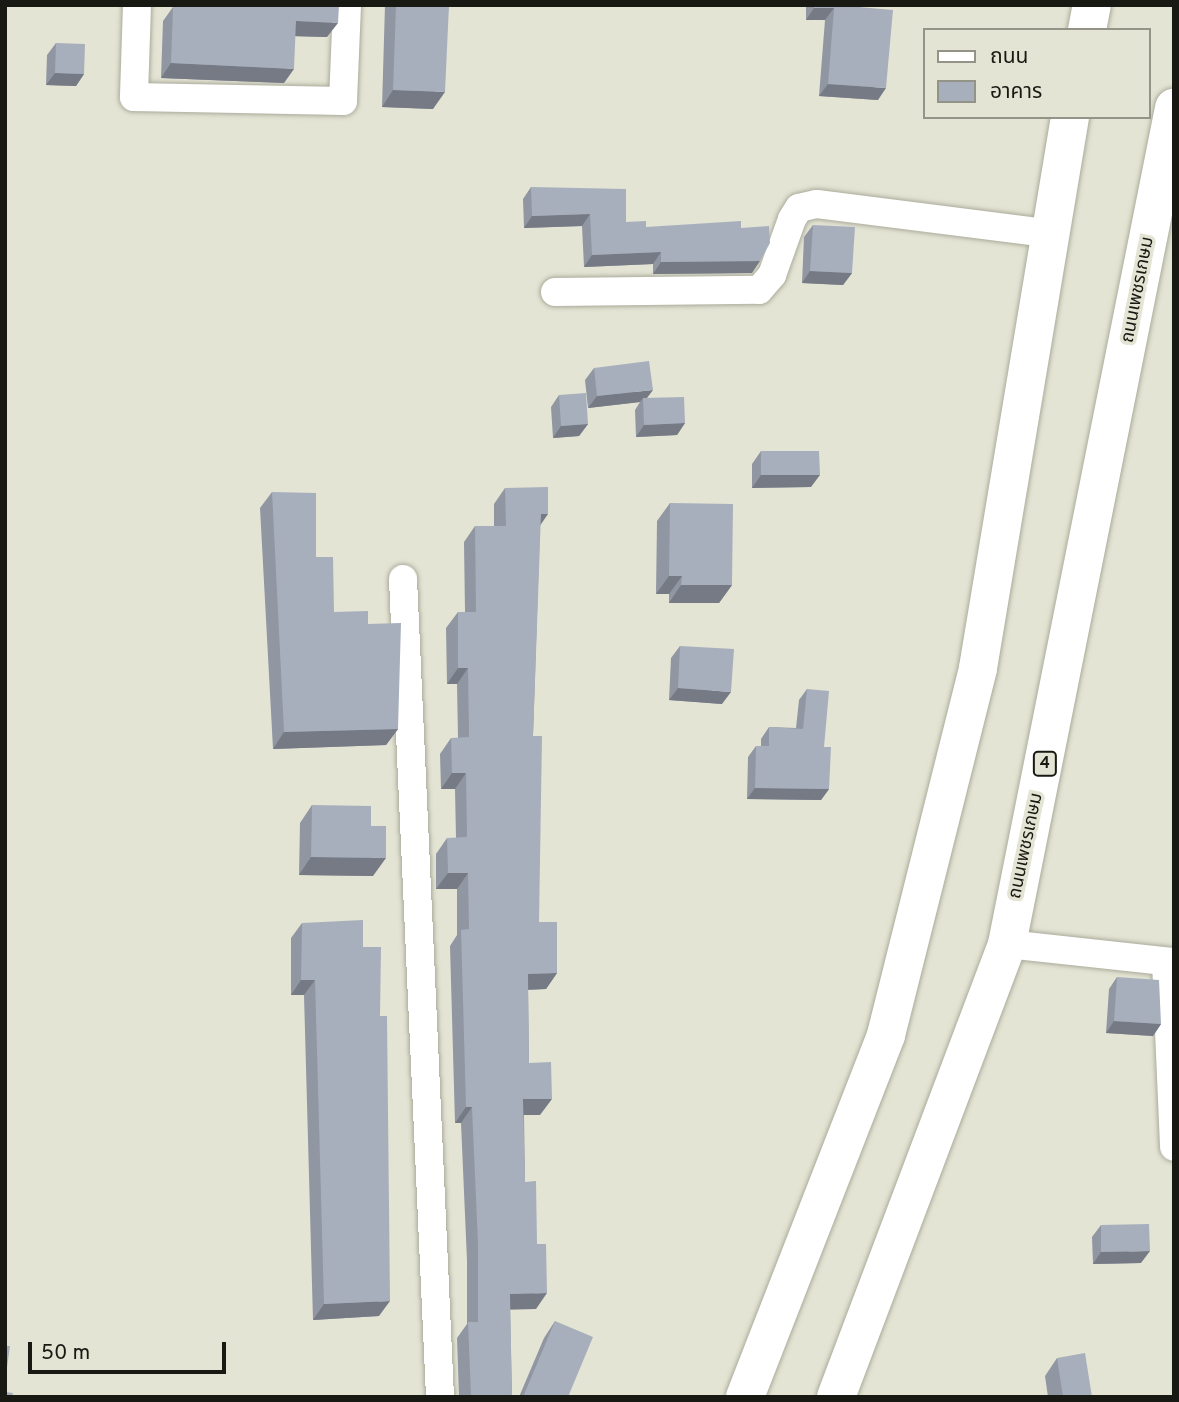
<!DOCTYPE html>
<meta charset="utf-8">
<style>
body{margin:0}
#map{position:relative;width:1179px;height:1402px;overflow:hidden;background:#e4e4d4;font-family:Overpass,"Noto Sans Thai",sans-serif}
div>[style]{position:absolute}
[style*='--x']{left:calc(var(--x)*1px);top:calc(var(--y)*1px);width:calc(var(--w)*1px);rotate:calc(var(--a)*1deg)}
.roads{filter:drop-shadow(0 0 2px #abab9c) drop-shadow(0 0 2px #abab9c)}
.minor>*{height:28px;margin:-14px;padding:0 14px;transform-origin:14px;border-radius:14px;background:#fff}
.highway>*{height:38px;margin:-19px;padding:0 19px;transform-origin:19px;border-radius:19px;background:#fff}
.wall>*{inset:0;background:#9096a2}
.shaded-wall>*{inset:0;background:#757a84}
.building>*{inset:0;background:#a7afbc}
span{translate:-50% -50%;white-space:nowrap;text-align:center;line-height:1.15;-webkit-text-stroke:7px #e4e4d4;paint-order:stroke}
.shield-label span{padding:2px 5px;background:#e4e4d4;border:2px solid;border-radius:5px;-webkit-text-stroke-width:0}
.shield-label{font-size:16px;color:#191913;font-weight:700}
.street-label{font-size:18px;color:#191913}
.frame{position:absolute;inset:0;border:7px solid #191913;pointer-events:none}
.legend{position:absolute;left:923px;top:28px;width:228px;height:91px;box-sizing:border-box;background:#e4e4d4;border:2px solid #939387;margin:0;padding:9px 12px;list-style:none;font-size:21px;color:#191913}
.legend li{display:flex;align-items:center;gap:14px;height:35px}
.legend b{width:35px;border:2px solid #939387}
.scale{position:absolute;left:28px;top:1342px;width:198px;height:32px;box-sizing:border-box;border:4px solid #191913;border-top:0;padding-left:9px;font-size:21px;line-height:24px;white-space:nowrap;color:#191913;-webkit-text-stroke:5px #e4e4d4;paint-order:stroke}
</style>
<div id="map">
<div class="roads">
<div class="minor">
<i style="--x:137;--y:5;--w:92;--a:91.9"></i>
<i style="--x:134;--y:97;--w:209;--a:1.1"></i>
<i style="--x:343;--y:101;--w:96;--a:-87.6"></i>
<i style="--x:555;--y:292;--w:204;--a:-0.6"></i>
<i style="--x:759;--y:290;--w:20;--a:-49"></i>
<i style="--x:772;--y:275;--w:59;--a:-70.3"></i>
<i style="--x:792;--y:219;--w:13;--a:-58"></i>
<i style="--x:799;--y:208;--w:18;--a:-13"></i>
<i style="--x:817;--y:204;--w:232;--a:7.2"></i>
<i style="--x:403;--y:579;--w:819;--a:87.41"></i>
<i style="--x:1007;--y:944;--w:168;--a:6.2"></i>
<i style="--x:1166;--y:962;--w:185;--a:87.5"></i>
</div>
<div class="highway">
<i style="--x:1087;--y:30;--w:25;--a:-79"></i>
<i style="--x:745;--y:1397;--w:388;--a:-68.7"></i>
<i style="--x:886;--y:1035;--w:378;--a:-75.9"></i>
<i style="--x:978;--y:668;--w:559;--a:-80.52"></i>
<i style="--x:836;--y:1397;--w:484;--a:-69.3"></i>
<i style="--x:1007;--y:944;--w:853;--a:-78.7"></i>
</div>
</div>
<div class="wall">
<i style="clip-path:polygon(255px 5px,339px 5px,327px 37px,295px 36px,284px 83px,161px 78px,163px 21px,173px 7px,255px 7px)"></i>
<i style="clip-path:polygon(385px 5px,449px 5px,433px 109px,382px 107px)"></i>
<i style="clip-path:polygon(806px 5px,847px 5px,878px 100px,819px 96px,825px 20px,806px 20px)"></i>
<i style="clip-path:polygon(56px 43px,84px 74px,76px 86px,46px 85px,47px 55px)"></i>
<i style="clip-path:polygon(531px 187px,626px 222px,646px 227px,741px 228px,752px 273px,653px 274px,653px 264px,584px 267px,582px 226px,524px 228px,523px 199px)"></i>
<i style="clip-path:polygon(813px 225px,852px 273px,843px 285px,802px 283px,804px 237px)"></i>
<i style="clip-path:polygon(594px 368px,647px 398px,685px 423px,677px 435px,636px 437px,635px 410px,640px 402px,588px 408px,585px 380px)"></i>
<i style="clip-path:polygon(559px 395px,588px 424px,579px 436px,553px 438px,551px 407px)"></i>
<i style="clip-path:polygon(761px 451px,811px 487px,752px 488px,752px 464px)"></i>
<i style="clip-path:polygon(505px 488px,540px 525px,533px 736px,539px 922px,557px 973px,546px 989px,528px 990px,529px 1063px,540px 1115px,524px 1115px,525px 1182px,536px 1309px,510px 1309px,512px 1397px,459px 1397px,457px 1338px,467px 1324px,467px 1261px,461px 1123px,455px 1123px,450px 946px,457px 935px,457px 889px,436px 889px,436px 854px,447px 838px,456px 838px,455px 789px,441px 789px,440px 754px,451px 738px,458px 738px,457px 684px,447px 684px,446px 628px,458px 612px,465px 612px,464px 542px,475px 526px,494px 526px,494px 504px)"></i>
<i style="clip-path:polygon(272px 492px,316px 557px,334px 612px,368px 624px,398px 729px,386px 745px,273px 749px,260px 508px)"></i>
<i style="clip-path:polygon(670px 503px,732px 585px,719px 603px,669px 603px,669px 594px,656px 594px,657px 521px)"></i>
<i style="clip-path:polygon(680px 646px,722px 704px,669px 700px,671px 658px)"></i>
<i style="clip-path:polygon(807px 689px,824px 747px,829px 789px,821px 800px,747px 799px,748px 757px,756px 746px,761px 746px,761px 739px,769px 727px,796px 728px,799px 700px)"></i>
<i style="clip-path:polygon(312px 805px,371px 826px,373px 876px,299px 875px,300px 823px)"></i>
<i style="clip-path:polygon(302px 923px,363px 947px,380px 1016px,379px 1316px,313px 1320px,304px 995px,291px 995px,291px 938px)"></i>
<i style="clip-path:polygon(1117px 977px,1161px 1024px,1153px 1036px,1106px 1033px,1109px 989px)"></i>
<i style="clip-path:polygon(1101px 1225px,1141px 1263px,1093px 1264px,1092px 1237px)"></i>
<i style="clip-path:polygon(555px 1321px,568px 1397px,519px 1397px,544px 1338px)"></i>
<i style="clip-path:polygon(1057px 1358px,1092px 1397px,1048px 1397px,1045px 1376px)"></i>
</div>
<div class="shaded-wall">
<i style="clip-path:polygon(814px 8px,834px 8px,825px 20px,806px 20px)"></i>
<i style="clip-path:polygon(296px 21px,338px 23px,327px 37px,286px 36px)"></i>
<i style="clip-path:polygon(171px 63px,294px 69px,284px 83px,161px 78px)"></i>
<i style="clip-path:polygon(55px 73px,84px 74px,76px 86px,46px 85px)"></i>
<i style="clip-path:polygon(828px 84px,886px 88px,878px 100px,819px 96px)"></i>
<i style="clip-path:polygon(393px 90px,445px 92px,433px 109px,382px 107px)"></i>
<i style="clip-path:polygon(590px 214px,582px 226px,524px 228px,532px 216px)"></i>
<i style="clip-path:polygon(661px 252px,653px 264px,584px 267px,592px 255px)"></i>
<i style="clip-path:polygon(760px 261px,752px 273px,653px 274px,661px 262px)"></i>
<i style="clip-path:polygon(810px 271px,852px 273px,843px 285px,802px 283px)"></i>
<i style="clip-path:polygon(653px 390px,644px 402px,643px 398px,640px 402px,588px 408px,597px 396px)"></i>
<i style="clip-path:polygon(685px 423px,677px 435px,636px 437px,644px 425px)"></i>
<i style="clip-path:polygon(588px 424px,579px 436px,553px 438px,561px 426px)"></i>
<i style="clip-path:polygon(761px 475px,820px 475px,811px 487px,752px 488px)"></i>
<i style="clip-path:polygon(541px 514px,548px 514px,537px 530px)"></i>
<i style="clip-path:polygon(669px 576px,682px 576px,669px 594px,656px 594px)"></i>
<i style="clip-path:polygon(681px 585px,732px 585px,719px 603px,669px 603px)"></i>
<i style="clip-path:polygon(458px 668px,468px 668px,457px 684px,447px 684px)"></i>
<i style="clip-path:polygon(678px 688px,731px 692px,722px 704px,669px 700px)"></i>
<i style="clip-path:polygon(398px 729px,386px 745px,273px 749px,284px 732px)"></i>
<i style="clip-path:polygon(452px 773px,466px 773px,455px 789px,441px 789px)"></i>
<i style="clip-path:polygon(755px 788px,829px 789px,821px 800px,747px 799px)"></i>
<i style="clip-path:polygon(311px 857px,386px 858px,373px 876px,299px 875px)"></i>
<i style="clip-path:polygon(448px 873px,468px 873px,457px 889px,436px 889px)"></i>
<i style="clip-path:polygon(557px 973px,546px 989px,517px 990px,528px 974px)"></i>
<i style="clip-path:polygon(301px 980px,315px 980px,304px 995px,291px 995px)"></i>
<i style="clip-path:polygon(1114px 1021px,1161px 1024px,1153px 1036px,1106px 1033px)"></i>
<i style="clip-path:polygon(523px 1099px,552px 1099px,540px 1115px,512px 1115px)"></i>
<i style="clip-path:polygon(466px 1107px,472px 1107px,461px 1123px,455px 1123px)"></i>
<i style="clip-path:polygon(1150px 1251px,1141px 1263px,1093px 1264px,1101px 1252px)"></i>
<i style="clip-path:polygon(547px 1293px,536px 1309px,498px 1310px,510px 1294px)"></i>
<i style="clip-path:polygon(390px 1301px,379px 1316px,313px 1320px,324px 1304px)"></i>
</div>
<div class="building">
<i style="clip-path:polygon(265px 5px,339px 5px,338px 23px,296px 21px,294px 69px,171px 63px,173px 7px,265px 7px)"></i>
<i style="clip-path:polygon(396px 5px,449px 5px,445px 92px,393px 90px)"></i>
<i style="clip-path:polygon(814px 5px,847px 5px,847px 6px,893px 10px,886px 88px,828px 84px,834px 8px,814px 8px)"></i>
<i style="clip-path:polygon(56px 43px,85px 44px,84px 74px,55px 73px)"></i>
<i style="clip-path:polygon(531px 187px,626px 189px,626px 222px,646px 221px,646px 227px,741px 221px,741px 228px,769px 226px,770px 243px,760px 261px,661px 262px,661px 252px,592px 255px,590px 214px,532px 216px)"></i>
<i style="clip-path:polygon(813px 225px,855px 227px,852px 273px,810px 271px)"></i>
<i style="clip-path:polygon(649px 361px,653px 390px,597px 396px,594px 368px)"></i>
<i style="clip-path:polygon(586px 393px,588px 424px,561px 426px,559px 395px)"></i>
<i style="clip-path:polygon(684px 397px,685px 423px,644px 425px,643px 398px)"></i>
<i style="clip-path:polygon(761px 451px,819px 451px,820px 475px,761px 475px)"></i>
<i style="clip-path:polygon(548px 487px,548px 514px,541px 514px,533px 736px,542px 736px,539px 922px,557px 922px,557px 973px,528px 974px,529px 1063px,551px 1062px,552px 1099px,523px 1099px,525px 1182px,536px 1181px,537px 1244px,546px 1244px,547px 1293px,510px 1294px,512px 1397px,471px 1397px,468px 1322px,478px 1322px,478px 1245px,472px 1107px,466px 1107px,461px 930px,469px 929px,468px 873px,448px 873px,447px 838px,467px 837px,466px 773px,452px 773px,451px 738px,469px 737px,468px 668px,458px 668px,458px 612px,476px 612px,475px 526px,506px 526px,505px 488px)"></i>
<i style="clip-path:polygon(272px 492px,316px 493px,316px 557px,333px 557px,334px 612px,368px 611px,368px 624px,401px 623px,398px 729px,284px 732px)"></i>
<i style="clip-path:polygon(670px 503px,733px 504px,732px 585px,681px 585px,682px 576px,669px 576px)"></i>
<i style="clip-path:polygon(680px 646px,734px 649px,731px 692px,678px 688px)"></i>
<i style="clip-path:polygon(807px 689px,829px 691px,824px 747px,831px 747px,829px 789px,755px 788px,756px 746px,769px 746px,769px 727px,803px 729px)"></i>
<i style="clip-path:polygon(312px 805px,371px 806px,371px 826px,386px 826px,386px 858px,311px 857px)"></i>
<i style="clip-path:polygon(363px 920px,363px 947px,381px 947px,380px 1016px,387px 1016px,390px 1301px,324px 1304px,315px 980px,301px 980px,302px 923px)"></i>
<i style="clip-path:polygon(1117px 977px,1159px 980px,1161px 1024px,1114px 1021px)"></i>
<i style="clip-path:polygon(1149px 1224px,1150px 1251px,1101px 1252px,1101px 1225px)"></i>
<i style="clip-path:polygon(555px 1321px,593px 1337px,568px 1397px,523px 1397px)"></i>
<i style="clip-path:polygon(5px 1346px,10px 1346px,5px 1382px)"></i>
<i style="clip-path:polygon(1085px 1353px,1092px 1397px,1063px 1397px,1057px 1358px)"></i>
<i style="clip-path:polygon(5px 1392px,13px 1393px,12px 1397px,5px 1397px)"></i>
</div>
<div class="shield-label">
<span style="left:1045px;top:764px">4</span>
</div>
<div class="street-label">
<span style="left:1139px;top:290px;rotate:-79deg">ถนนเพชรเกษม</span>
<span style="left:1027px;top:846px;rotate:-78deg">ถนนเพชรเกษม</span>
</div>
<div class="frame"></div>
<ul class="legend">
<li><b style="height:9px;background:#fff"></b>ถนน</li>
<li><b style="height:19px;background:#a7afbc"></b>อาคาร</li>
</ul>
<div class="scale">50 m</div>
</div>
